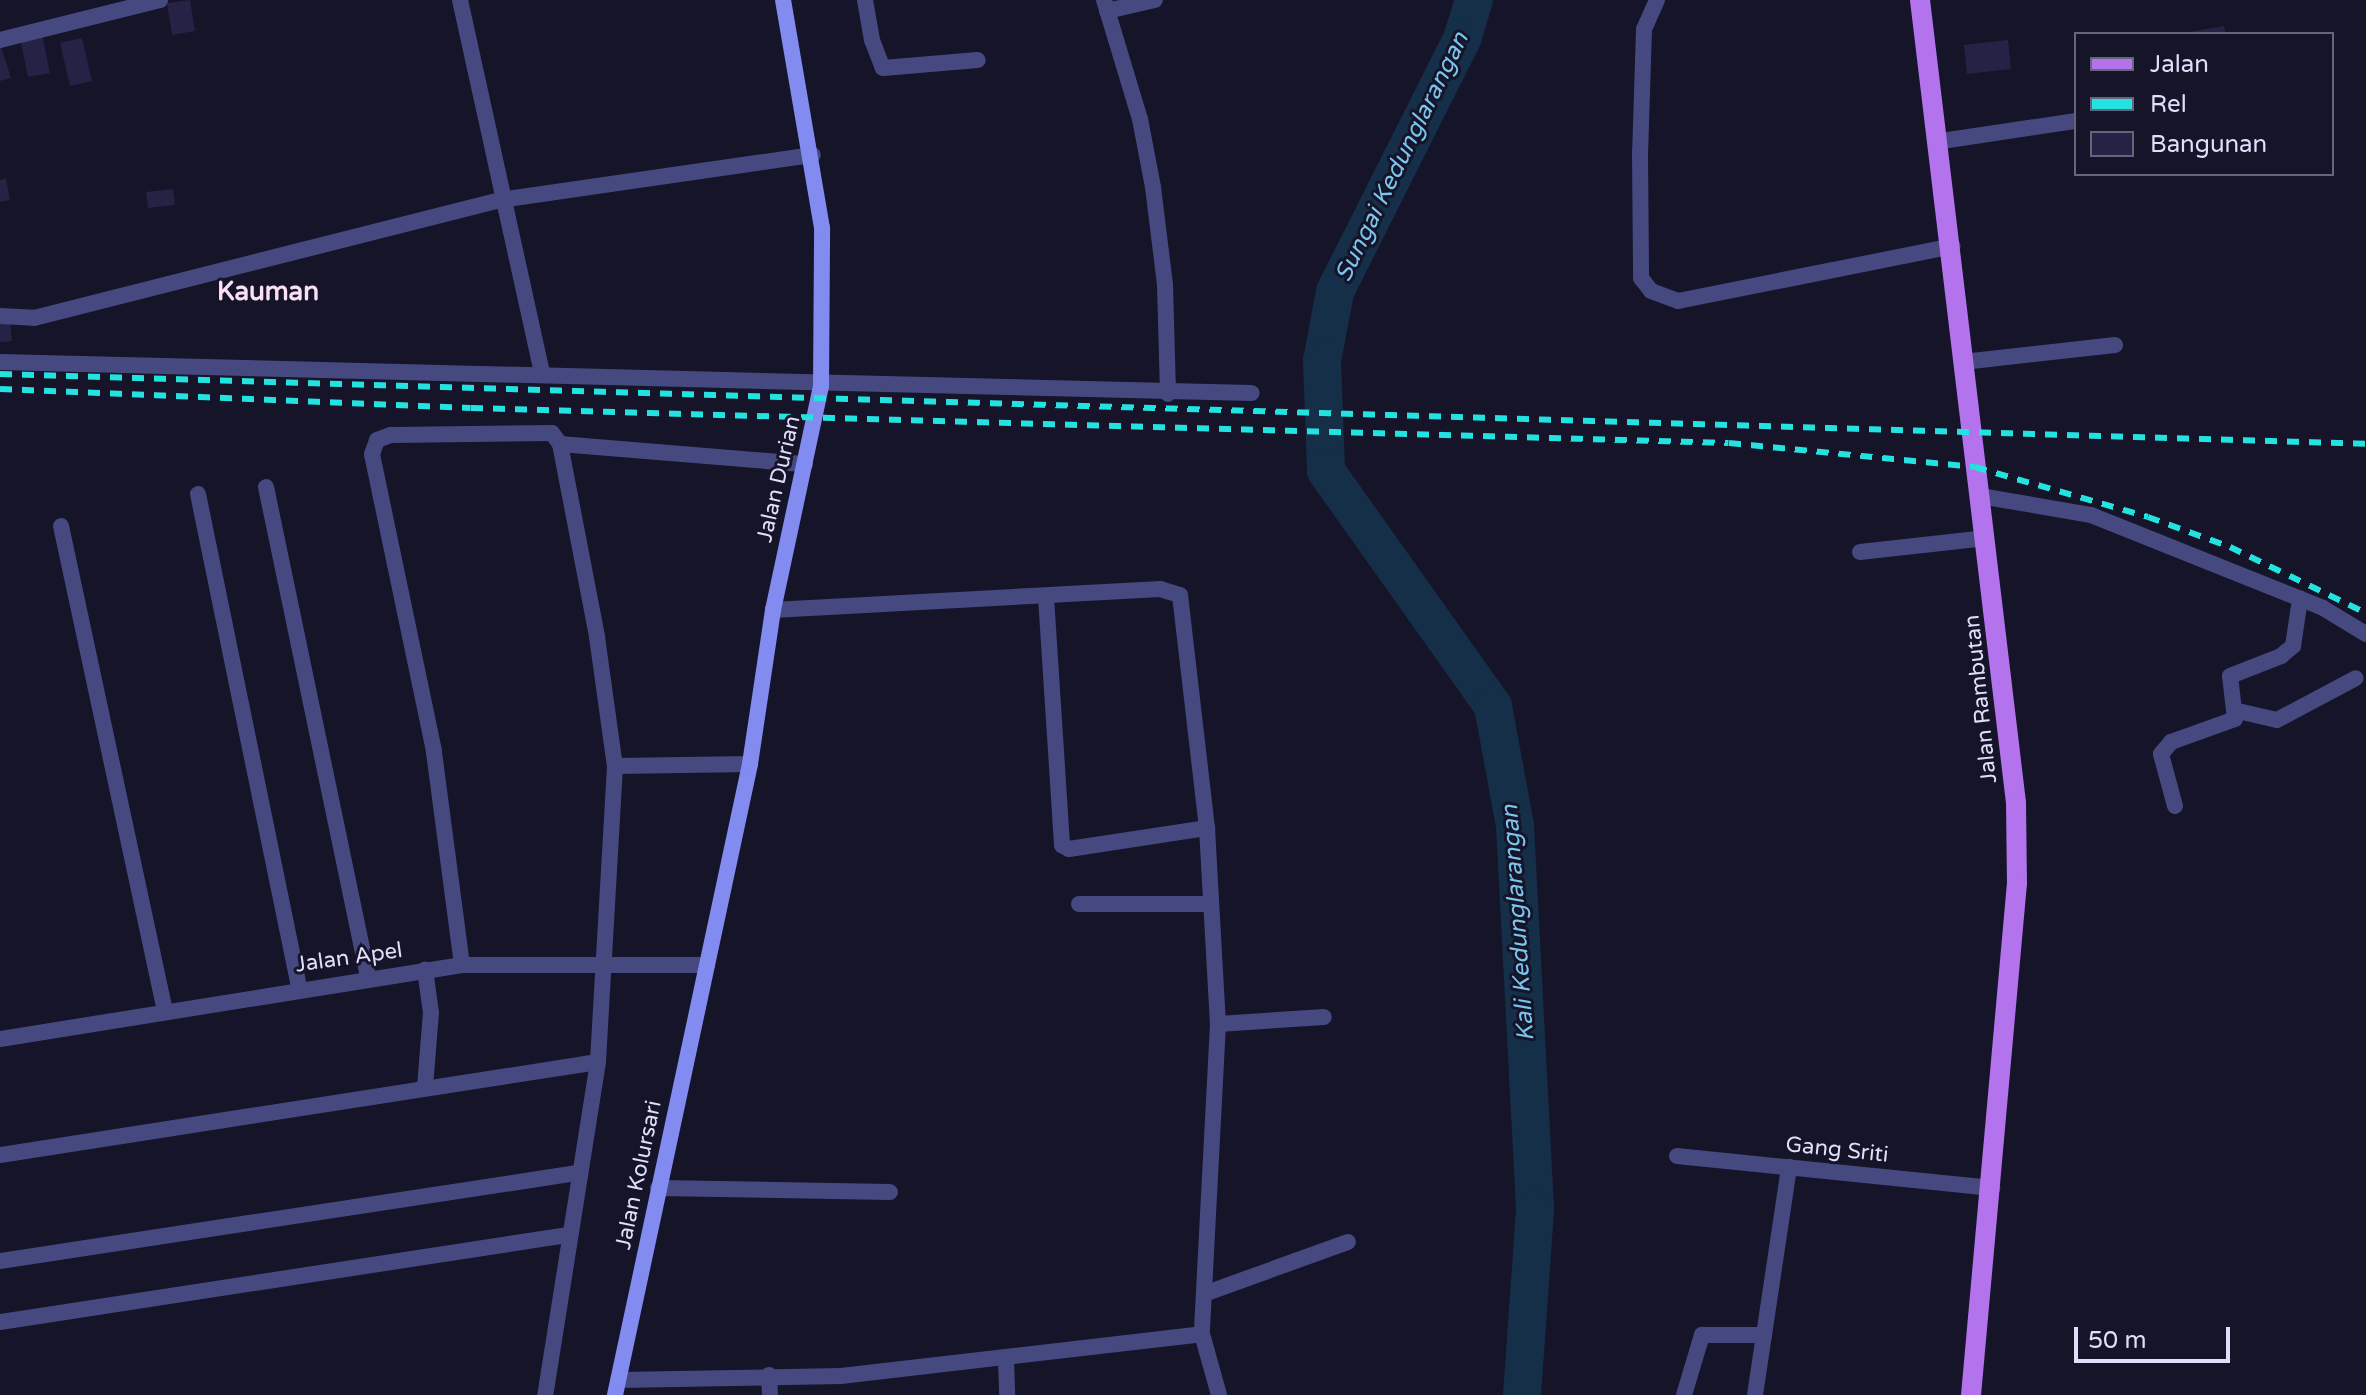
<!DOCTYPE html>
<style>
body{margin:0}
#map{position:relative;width:2366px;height:1395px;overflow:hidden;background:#151428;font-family:"Varela Round",sans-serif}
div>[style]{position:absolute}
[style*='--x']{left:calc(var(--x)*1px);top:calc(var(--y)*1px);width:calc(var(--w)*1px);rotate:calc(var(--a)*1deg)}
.river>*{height:38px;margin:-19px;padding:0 19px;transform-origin:19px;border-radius:19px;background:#162f49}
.building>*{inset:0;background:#252246}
.street>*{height:16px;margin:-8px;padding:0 8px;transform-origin:8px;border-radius:8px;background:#454980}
.secondary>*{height:16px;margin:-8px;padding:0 8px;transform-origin:8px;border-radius:8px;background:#828bef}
.primary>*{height:20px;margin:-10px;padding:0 10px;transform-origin:10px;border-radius:10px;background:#b273ed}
.rail>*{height:6px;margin-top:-3px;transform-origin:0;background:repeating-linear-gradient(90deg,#23e2e0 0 12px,transparent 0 22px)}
span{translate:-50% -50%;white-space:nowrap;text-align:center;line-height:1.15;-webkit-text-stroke:6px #151428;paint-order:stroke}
.street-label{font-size:22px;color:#dfdffb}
.water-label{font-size:24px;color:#7ac5ee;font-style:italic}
.quarter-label{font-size:26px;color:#fbe0f4;font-weight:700}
.legend{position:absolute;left:2074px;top:32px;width:260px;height:144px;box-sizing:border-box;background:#151428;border:2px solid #66657c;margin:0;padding:10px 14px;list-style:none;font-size:24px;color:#dfdffb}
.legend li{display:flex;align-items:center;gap:16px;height:40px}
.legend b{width:40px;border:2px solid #66657c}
.scale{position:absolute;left:2074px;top:1327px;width:156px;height:36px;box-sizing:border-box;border:4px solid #dfdffb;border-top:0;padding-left:10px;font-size:24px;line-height:28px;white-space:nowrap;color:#dfdffb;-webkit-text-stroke:6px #151428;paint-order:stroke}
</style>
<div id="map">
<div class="river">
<i style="--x:1474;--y:0;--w:39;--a:107"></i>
<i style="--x:1463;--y:37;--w:285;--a:116.7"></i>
<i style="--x:1335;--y:292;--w:70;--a:100.7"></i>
<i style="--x:1322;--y:361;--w:110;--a:87.9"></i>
<i style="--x:1326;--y:471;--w:288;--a:54.6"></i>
<i style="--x:1493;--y:706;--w:122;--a:79.6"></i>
<i style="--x:1515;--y:826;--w:385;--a:87"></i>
<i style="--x:1535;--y:1210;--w:185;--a:94"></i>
</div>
<div class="building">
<i style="clip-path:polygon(190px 0,195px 31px,172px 35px,167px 3px)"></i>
<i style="clip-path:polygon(2224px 26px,2226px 34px,2189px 34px,2189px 32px)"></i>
<i style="clip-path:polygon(42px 34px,50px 73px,28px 77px,20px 38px)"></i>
<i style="clip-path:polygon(82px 38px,92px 81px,70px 86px,60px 43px)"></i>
<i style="clip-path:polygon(2008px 40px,2011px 69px,1967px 74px,1964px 45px)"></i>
<i style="clip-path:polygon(0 44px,11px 78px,0 81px)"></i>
<i style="clip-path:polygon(6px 178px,10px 200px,0 202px,0 180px)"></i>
<i style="clip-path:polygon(173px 189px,175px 205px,148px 208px,146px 192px)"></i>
<i style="clip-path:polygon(0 319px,10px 319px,12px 341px,0 342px)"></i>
</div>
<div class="street">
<i style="--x:460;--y:0;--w:383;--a:77.6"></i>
<i style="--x:865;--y:0;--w:41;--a:80.1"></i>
<i style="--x:872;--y:40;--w:30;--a:69"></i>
<i style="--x:883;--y:68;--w:95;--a:-4.8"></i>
<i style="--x:1104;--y:0;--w:124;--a:73.2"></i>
<i style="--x:1140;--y:119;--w:69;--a:79.2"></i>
<i style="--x:1153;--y:187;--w:99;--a:83"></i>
<i style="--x:1165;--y:285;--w:109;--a:88.4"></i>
<i style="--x:1657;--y:0;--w:32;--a:114"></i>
<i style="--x:1644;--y:29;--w:124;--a:91.8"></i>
<i style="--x:1640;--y:153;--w:125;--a:89.5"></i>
<i style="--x:1641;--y:278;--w:16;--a:52"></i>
<i style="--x:1651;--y:291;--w:29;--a:20"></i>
<i style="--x:1678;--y:301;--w:280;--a:-11.3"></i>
<i style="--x:1107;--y:11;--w:49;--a:-12.9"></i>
<i style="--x:0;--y:40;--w:165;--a:-14"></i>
<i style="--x:1935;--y:142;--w:143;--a:-8.5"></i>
<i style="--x:0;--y:316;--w:34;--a:3"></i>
<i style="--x:34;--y:318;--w:481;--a:-14.2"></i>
<i style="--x:500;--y:200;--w:316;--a:-8.2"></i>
<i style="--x:0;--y:362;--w:1252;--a:1.42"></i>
<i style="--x:1963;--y:362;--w:153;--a:-6.4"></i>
<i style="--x:560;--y:444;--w:246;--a:4.7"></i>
<i style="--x:266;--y:487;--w:501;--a:78.24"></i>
<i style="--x:198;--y:494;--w:503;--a:78.42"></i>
<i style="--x:1980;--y:496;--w:113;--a:9.7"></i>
<i style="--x:2091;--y:515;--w:250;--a:21.8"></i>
<i style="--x:2323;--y:608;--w:50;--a:31.2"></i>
<i style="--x:61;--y:526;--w:495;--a:77.9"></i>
<i style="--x:1860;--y:552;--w:127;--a:-6.3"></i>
<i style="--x:1046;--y:597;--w:249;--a:86.3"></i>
<i style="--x:1062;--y:845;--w:8;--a:30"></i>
<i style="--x:1069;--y:849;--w:140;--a:-8.7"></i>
<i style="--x:773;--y:610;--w:388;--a:-3.1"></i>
<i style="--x:1160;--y:589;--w:21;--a:17"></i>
<i style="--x:1180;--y:595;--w:235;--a:83.4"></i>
<i style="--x:1207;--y:828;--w:196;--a:86.8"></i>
<i style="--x:1218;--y:1024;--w:310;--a:93"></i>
<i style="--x:1202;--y:1334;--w:63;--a:74.4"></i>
<i style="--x:2238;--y:711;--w:40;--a:13"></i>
<i style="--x:2277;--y:720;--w:89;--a:-28"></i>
<i style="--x:615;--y:766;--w:135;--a:-0.8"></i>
<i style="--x:2175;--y:806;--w:54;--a:-105.1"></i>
<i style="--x:2161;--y:754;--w:16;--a:-50"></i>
<i style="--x:2171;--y:742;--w:68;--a:-19.8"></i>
<i style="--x:2235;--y:719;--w:43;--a:-96.6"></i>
<i style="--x:2230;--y:676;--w:55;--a:-21.4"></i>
<i style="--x:2281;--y:656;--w:16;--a:-40"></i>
<i style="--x:2293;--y:646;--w:48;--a:-81.5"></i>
<i style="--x:1079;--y:904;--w:132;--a:0"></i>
<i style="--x:462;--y:965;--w:216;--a:-97.5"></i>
<i style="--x:434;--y:751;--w:303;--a:-101.8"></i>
<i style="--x:372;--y:454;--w:15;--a:-70"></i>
<i style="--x:377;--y:440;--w:15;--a:-20"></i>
<i style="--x:391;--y:435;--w:161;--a:-0.7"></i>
<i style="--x:552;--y:433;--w:14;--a:54"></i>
<i style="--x:560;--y:444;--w:197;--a:79.1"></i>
<i style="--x:597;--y:637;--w:130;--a:82.1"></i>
<i style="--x:615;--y:766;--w:296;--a:93.3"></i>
<i style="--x:598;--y:1062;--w:337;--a:99"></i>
<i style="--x:1218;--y:1024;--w:106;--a:-3.8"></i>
<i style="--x:0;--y:1039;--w:468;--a:-9.1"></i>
<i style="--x:462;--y:965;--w:245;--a:0"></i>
<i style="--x:425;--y:1087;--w:74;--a:-85.4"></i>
<i style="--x:431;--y:1013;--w:44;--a:-97.8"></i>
<i style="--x:0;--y:1155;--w:605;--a:-8.84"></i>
<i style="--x:1677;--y:1156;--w:317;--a:5.8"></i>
<i style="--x:658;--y:1188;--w:232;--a:1"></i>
<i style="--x:0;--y:1261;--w:584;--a:-8.67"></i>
<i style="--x:1204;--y:1294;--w:153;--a:-19.9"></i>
<i style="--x:0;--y:1322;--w:575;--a:-8.71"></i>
<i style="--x:1006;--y:1360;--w:35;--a:88"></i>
<i style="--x:769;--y:1375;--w:20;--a:87"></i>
<i style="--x:618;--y:1380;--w:223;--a:-1"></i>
<i style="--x:841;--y:1376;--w:363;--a:-6.6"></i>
<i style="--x:1684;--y:1395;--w:63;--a:-73.3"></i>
<i style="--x:1702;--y:1335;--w:62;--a:0"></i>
<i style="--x:1764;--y:1335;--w:170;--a:-81.5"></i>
<i style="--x:1755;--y:1395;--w:61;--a:-81.5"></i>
</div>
<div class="secondary">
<i style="--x:615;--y:1395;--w:645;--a:-77.92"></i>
<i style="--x:750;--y:764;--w:156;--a:-81.5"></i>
<i style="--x:773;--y:610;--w:229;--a:-77.9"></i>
<i style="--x:821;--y:386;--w:158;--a:-89.6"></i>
<i style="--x:822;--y:228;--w:231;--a:-99.7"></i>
</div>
<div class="primary">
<i style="--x:1920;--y:0;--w:809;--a:83.18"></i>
<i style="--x:2016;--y:803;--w:80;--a:89.3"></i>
<i style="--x:2017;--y:883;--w:514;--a:95.13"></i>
</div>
<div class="rail">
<i style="--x:0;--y:374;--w:2367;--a:1.69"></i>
<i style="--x:0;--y:389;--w:471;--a:2.3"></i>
<i style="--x:471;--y:408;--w:1258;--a:1.59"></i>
<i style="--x:1729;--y:443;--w:247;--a:5.6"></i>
<i style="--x:1975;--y:467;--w:180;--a:16.1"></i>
<i style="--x:2148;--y:517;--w:87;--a:20.1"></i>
<i style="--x:2230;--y:547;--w:151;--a:25.9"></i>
</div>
<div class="street-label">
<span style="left:779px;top:479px;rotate:-77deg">Jalan Durian</span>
<span style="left:1981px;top:699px;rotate:-96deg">Jalan Rambutan</span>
<span style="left:349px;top:958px;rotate:-8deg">Jalan Apel</span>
<span style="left:1837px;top:1150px;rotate:6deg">Gang Sriti</span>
<span style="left:639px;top:1175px;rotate:-78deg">Jalan Kolursari</span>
</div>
<div class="water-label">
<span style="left:1402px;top:157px;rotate:-64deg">Sungai Kedunglarangan</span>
<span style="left:1518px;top:923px;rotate:-94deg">Kali Kedunglarangan</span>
</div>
<div class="quarter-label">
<span style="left:268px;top:292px">Kauman</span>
</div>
<ul class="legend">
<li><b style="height:10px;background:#b273ed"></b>Jalan</li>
<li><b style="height:10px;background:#23e2e0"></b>Rel</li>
<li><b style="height:22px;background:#252246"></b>Bangunan</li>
</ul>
<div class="scale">50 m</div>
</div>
